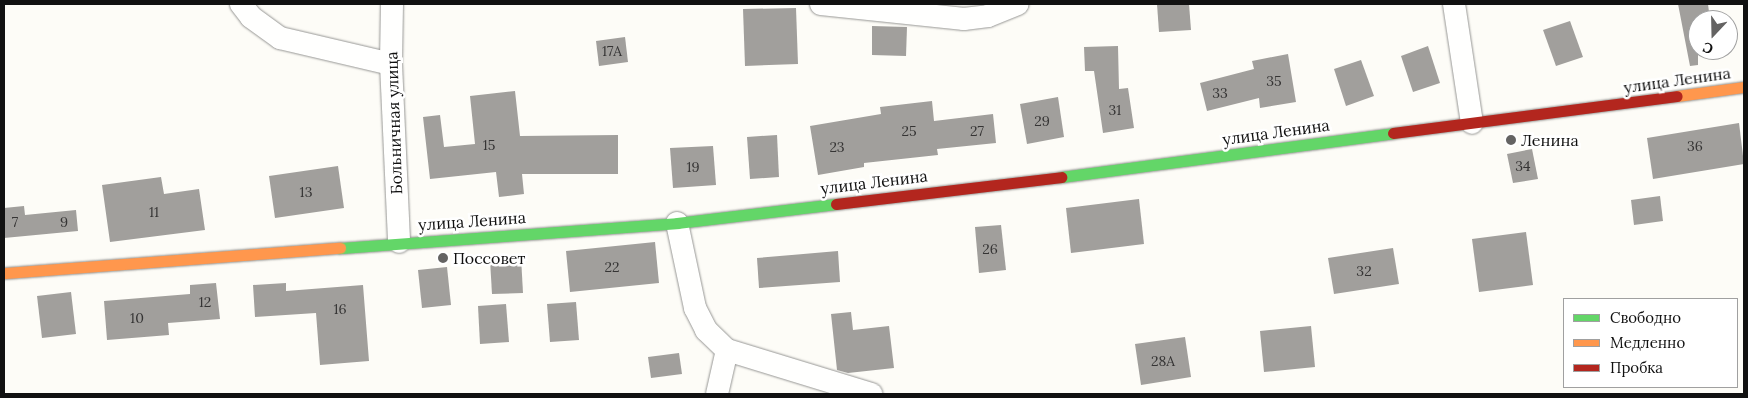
<!DOCTYPE html>
<meta charset="utf-8">
<style>
body{margin:0}
#map{position:relative;width:1748px;height:398px;overflow:hidden;background:#fdfcf7;font-family:Lora,serif}
div>[style]{position:absolute}
[style*='--x']{left:calc(var(--x)*1px);top:calc(var(--y)*1px);width:calc(var(--w)*1px);rotate:calc(var(--a)*1deg)}
.building>*{inset:0;background:#a19f9c}
.roads{filter:drop-shadow(0 0 1px #979795) drop-shadow(0 0 1px #979795)}
.street>*{height:22px;margin:-11px;padding:0 11px;transform-origin:11px;border-radius:11px;background:#fffffe}
.fast>*{height:11px;margin:-5.5px;padding:0 5.5px;transform-origin:5.5px;border-radius:5.5px;background:#63d668}
.slow>*{height:11px;margin:-5.5px;padding:0 5.5px;transform-origin:5.5px;border-radius:5.5px;background:#ff974d}
.jam>*{height:11px;margin:-5.5px;padding:0 5.5px;transform-origin:5.5px;border-radius:5.5px;background:#b3261e}
.dots>*{width:14px;height:14px;translate:-50% -50%;box-sizing:border-box;border:2px solid #fff;border-radius:50%}
span{translate:-50% -50%;white-space:nowrap;text-align:center;line-height:1.15;-webkit-text-stroke:5px #fff;paint-order:stroke}
.number-label{font-size:14px;color:#353434}
.number-label span{-webkit-text-stroke-width:0}
.street-label{font-size:16px;color:#111}
.poi-label{font-size:16px;color:#111}
.left{translate:0 -50%;text-align:left}
.frame{position:absolute;inset:0;border:5px solid #111;pointer-events:none}
.legend{position:absolute;left:1563px;top:298px;width:175px;height:90px;box-sizing:border-box;background:#fff;border:1px solid #a0a0a0;margin:0;padding:6px 9px;list-style:none;font-size:15px;color:#111}
.legend li{display:flex;align-items:center;gap:10px;height:25px}
.legend b{width:25px;border:1px solid #a0a0a0}
.north{position:absolute;left:1688px;top:10px;width:50px;height:50px;box-sizing:border-box;background:#fff;border:1px solid #a0a0a0;border-radius:50%;rotate:201deg;font-size:14px;font-weight:700;line-height:20px;text-align:center;color:#111}
.north::after{content:'';display:block;margin:auto;width:18px;height:22px;background:#646362;clip-path:polygon(50% 0,100% 100%,50% 72%,0 100%)}
</style>
<div id="map">
<div class="building">
<i style="clip-path:polygon(1157px 4px,1189px 4px,1191px 30px,1159px 32px)"></i>
<i style="clip-path:polygon(1678px 4px,1708px 4px,1710px 20px,1698px 20px,1698px 65px,1690px 66px)"></i>
<i style="clip-path:polygon(796px 8px,798px 64px,745px 66px,743px 9px)"></i>
<i style="clip-path:polygon(1570px 21px,1583px 57px,1556px 66px,1543px 30px)"></i>
<i style="clip-path:polygon(872px 26px,907px 27px,906px 56px,872px 55px)"></i>
<i style="clip-path:polygon(625px 37px,628px 62px,599px 66px,596px 41px)"></i>
<i style="clip-path:polygon(1118px 46px,1119px 89px,1128px 88px,1134px 128px,1103px 133px,1094px 71px,1085px 71px,1084px 47px)"></i>
<i style="clip-path:polygon(1428px 46px,1440px 83px,1413px 92px,1401px 56px)"></i>
<i style="clip-path:polygon(1288px 54px,1296px 102px,1260px 108px,1259px 98px,1207px 111px,1200px 83px,1254px 69px,1252px 61px)"></i>
<i style="clip-path:polygon(1361px 60px,1374px 96px,1346px 106px,1334px 69px)"></i>
<i style="clip-path:polygon(515px 91px,520px 136px,618px 135px,618px 174px,522px 174px,524px 194px,499px 197px,496px 172px,430px 179px,423px 117px,440px 115px,444px 147px,475px 144px,470px 96px)"></i>
<i style="clip-path:polygon(1058px 97px,1064px 137px,1027px 144px,1020px 104px)"></i>
<i style="clip-path:polygon(932px 101px,934px 121px,993px 114px,996px 143px,937px 149px,938px 155px,864px 163px,864px 167px,818px 175px,810px 126px,881px 114px,880px 107px)"></i>
<i style="clip-path:polygon(1739px 123px,1744px 164px,1653px 179px,1647px 138px)"></i>
<i style="clip-path:polygon(777px 135px,779px 177px,750px 179px,747px 137px)"></i>
<i style="clip-path:polygon(713px 146px,716px 185px,673px 188px,670px 148px)"></i>
<i style="clip-path:polygon(1532px 149px,1538px 179px,1513px 183px,1507px 154px)"></i>
<i style="clip-path:polygon(338px 166px,344px 208px,275px 218px,269px 176px)"></i>
<i style="clip-path:polygon(161px 177px,164px 194px,199px 189px,205px 230px,110px 242px,102px 185px)"></i>
<i style="clip-path:polygon(1660px 196px,1663px 221px,1634px 225px,1631px 200px)"></i>
<i style="clip-path:polygon(1139px 199px,1144px 244px,1071px 253px,1066px 208px)"></i>
<i style="clip-path:polygon(24px 206px,25px 215px,76px 210px,78px 231px,4px 238px,4px 208px)"></i>
<i style="clip-path:polygon(1001px 225px,1006px 270px,979px 273px,975px 227px)"></i>
<i style="clip-path:polygon(1526px 232px,1533px 285px,1479px 292px,1472px 239px)"></i>
<i style="clip-path:polygon(655px 242px,659px 283px,570px 292px,566px 251px)"></i>
<i style="clip-path:polygon(1393px 248px,1399px 284px,1334px 294px,1328px 258px)"></i>
<i style="clip-path:polygon(838px 251px,840px 282px,759px 288px,757px 258px)"></i>
<i style="clip-path:polygon(521px 257px,523px 293px,492px 294px,490px 260px)"></i>
<i style="clip-path:polygon(447px 267px,451px 305px,422px 308px,418px 270px)"></i>
<i style="clip-path:polygon(216px 283px,220px 319px,168px 323px,169px 335px,107px 340px,104px 301px,190px 294px,190px 285px)"></i>
<i style="clip-path:polygon(286px 283px,286px 291px,363px 285px,369px 361px,320px 365px,316px 313px,255px 317px,253px 285px)"></i>
<i style="clip-path:polygon(71px 292px,76px 334px,42px 338px,37px 296px)"></i>
<i style="clip-path:polygon(576px 302px,579px 340px,550px 342px,547px 304px)"></i>
<i style="clip-path:polygon(506px 304px,509px 342px,480px 344px,478px 306px)"></i>
<i style="clip-path:polygon(851px 312px,853px 330px,889px 326px,894px 368px,848px 373px,837px 370px,831px 314px)"></i>
<i style="clip-path:polygon(1311px 326px,1315px 367px,1264px 372px,1260px 331px)"></i>
<i style="clip-path:polygon(1185px 337px,1191px 377px,1141px 385px,1135px 344px)"></i>
<i style="clip-path:polygon(679px 353px,682px 374px,651px 378px,648px 357px)"></i>
</div>
<div class="roads">
<div class="street">
<i style="--x:241;--y:4;--w:16;--a:52"></i>
<i style="--x:251;--y:17;--w:36;--a:36"></i>
<i style="--x:280;--y:38;--w:114;--a:13.2"></i>
<i style="--x:392;--y:4;--w:60;--a:91"></i>
<i style="--x:391;--y:64;--w:178;--a:87.4"></i>
<i style="--x:821;--y:4;--w:144;--a:6"></i>
<i style="--x:964;--y:19;--w:24;--a:-7"></i>
<i style="--x:988;--y:16;--w:32;--a:-22"></i>
<i style="--x:1454;--y:4;--w:120;--a:81.4"></i>
<i style="--x:677;--y:223;--w:87;--a:78"></i>
<i style="--x:695;--y:308;--w:25;--a:63"></i>
<i style="--x:706;--y:330;--w:29;--a:44"></i>
<i style="--x:727;--y:350;--w:45;--a:102.8"></i>
<i style="--x:727;--y:350;--w:151;--a:17"></i>
</div>
<div class="fast">
<i style="--x:1061;--y:177;--w:335;--a:-7.5"></i>
<i style="--x:340;--y:248;--w:338;--a:-4.2"></i>
<i style="--x:677;--y:223;--w:160;--a:-6.8"></i>
</div>
<div class="slow">
<i style="--x:1677;--y:96;--w:68;--a:-7.7"></i>
<i style="--x:4;--y:273;--w:337;--a:-4.3"></i>
</div>
<div class="jam">
<i style="--x:1393;--y:133;--w:286;--a:-7.4"></i>
<i style="--x:836;--y:204;--w:227;--a:-6.8"></i>
</div>
</div>
<div class="dots">
<i style="left:1511px;top:140px;background:#646362"></i>
<i style="left:443px;top:258px;background:#646362"></i>
</div>
<div class="number-label">
<span style="left:612px;top:51px">17А</span>
<span style="left:1274px;top:81px">35</span>
<span style="left:1220px;top:93px">33</span>
<span style="left:1115px;top:110px">31</span>
<span style="left:1042px;top:121px">29</span>
<span style="left:909px;top:131px">25</span>
<span style="left:977px;top:131px">27</span>
<span style="left:489px;top:145px">15</span>
<span style="left:1695px;top:146px">36</span>
<span style="left:837px;top:147px">23</span>
<span style="left:1523px;top:166px">34</span>
<span style="left:693px;top:167px">19</span>
<span style="left:306px;top:192px">13</span>
<span style="left:154px;top:212px">11</span>
<span style="left:15px;top:222px">7</span>
<span style="left:64px;top:222px">9</span>
<span style="left:990px;top:249px">26</span>
<span style="left:612px;top:267px">22</span>
<span style="left:1364px;top:271px">32</span>
<span style="left:205px;top:302px">12</span>
<span style="left:340px;top:309px">16</span>
<span style="left:137px;top:318px">10</span>
<span style="left:1163px;top:361px">28А</span>
</div>
<div class="street-label">
<span style="left:1677px;top:80px;rotate:-8deg">улица Ленина</span>
<span style="left:394px;top:123px;rotate:-92deg">Больничная улица</span>
<span style="left:1276px;top:132px;rotate:-8deg">улица Ленина</span>
<span style="left:874px;top:182px;rotate:-7deg">улица Ленина</span>
<span style="left:472px;top:221px;rotate:-4deg">улица Ленина</span>
</div>
<div class="poi-label">
<span class="left" style="left:1521px;top:140px">Ленина</span>
<span class="left" style="left:453px;top:258px">Поссовет</span>
</div>
<div class="frame"></div>
<ul class="legend">
<li><b style="height:6px;background:#63d668"></b>Свободно</li>
<li><b style="height:6px;background:#ff974d"></b>Медленно</li>
<li><b style="height:6px;background:#b3261e"></b>Пробка</li>
</ul>
<div class="north">С</div>
</div>
